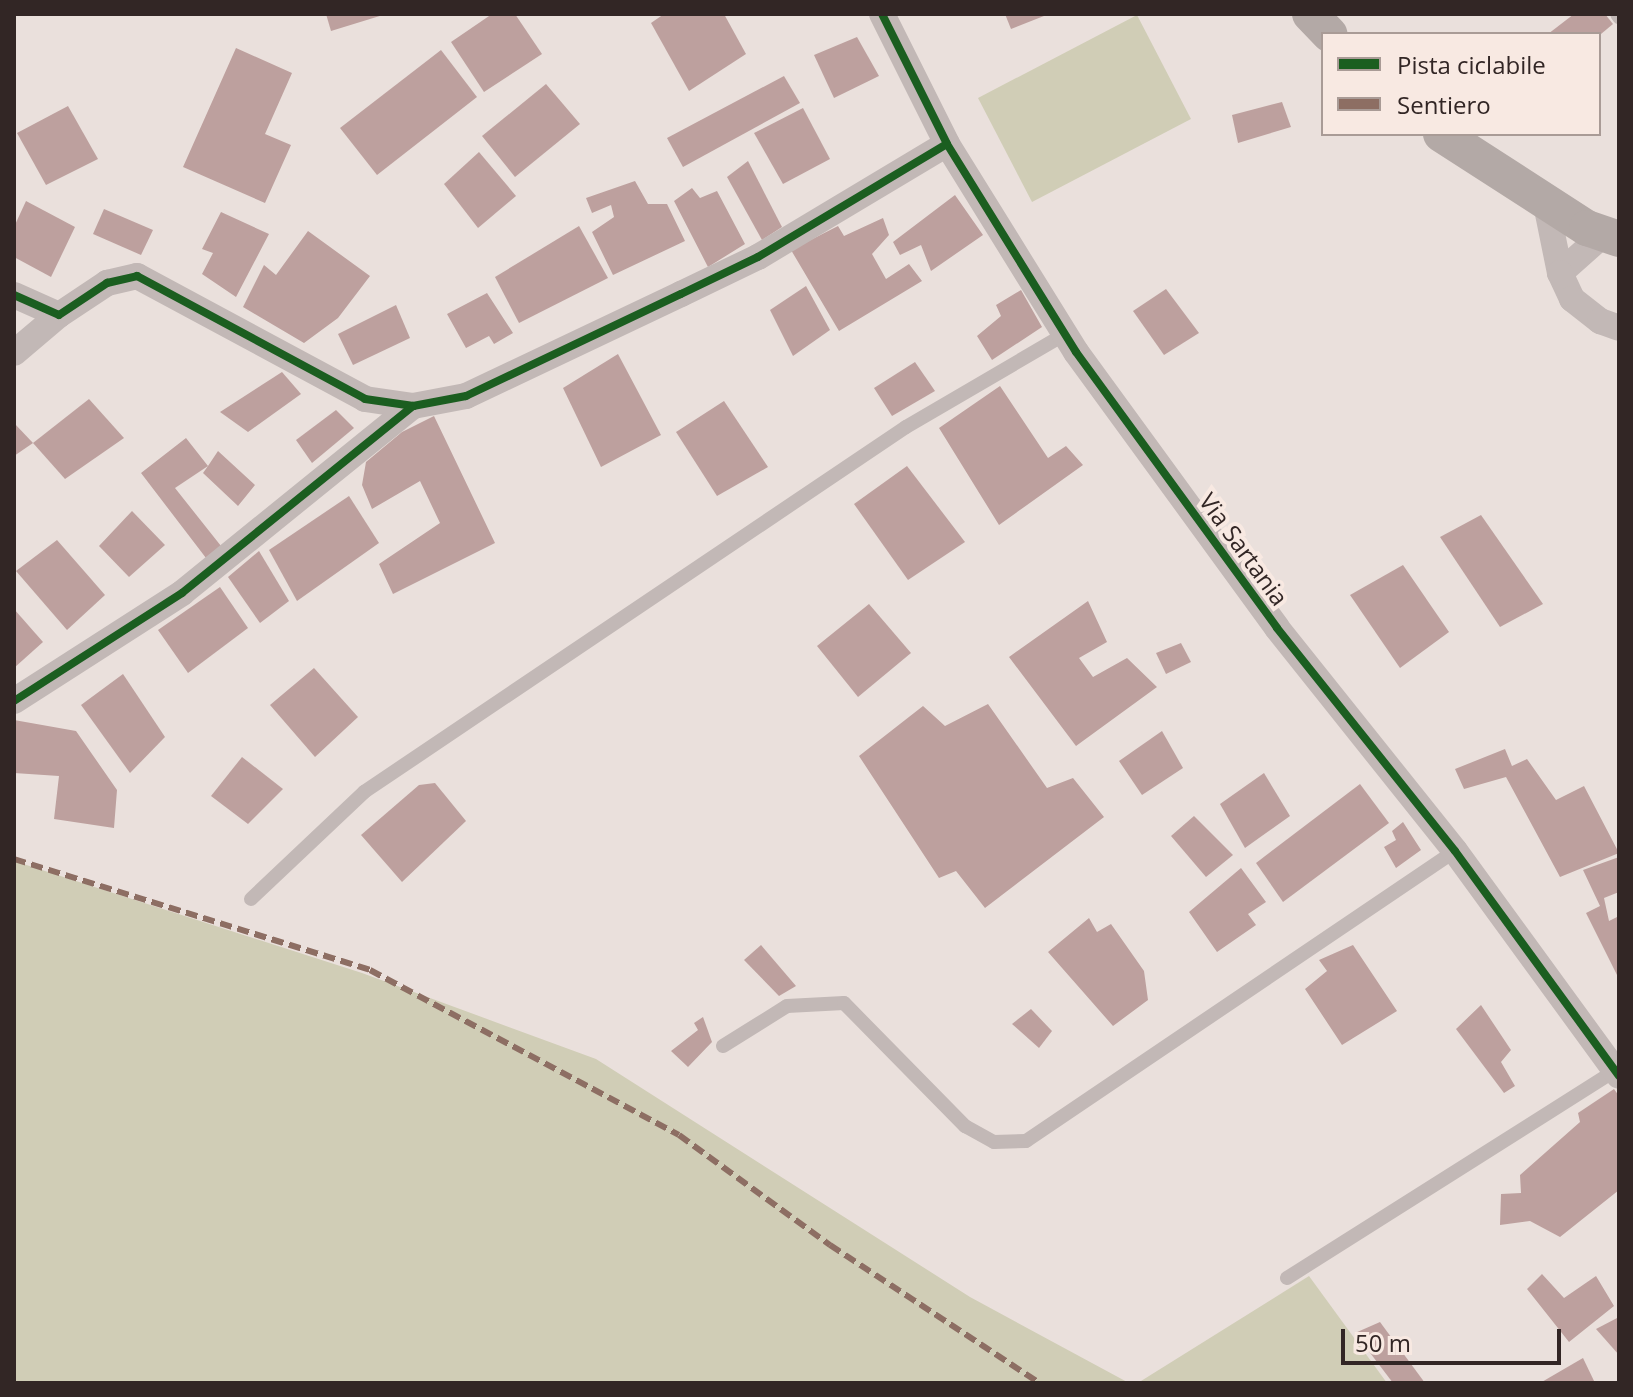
<!DOCTYPE html>
<style>
body{margin:0}
#map{position:relative;width:1633px;height:1397px;overflow:hidden;background:#eae0dc;font-family:"Open Sans",sans-serif}
div>[style]{position:absolute}
[style*='--x']{left:calc(var(--x)*1px);top:calc(var(--y)*1px);width:calc(var(--w)*1px);rotate:calc(var(--a)*1deg)}
.green>*{inset:0;background:#d0cdb6}
.building>*{inset:0;background:#bda09e}
.lane>*{height:14px;margin:-7px;padding:0 7px;transform-origin:7px;border-radius:7px;background:#c2b8b6}
.street>*{height:26px;margin:-13px;padding:0 13px;transform-origin:13px;border-radius:13px;background:#c2b8b6}
.secondary>*{height:36px;margin:-18px;padding:0 18px;transform-origin:18px;border-radius:18px;background:#b3a9a6}
.quiet>*{height:6px;margin-top:-3px;transform-origin:0;background:repeating-linear-gradient(90deg,#8d6e63 0 12px,transparent 0 18px)}
.cycleway>*{height:8px;margin:-4px;padding:0 4px;transform-origin:4px;border-radius:4px;background:#1b5e20}
span{translate:-50% -50%;white-space:nowrap;text-align:center;line-height:1.15;-webkit-text-stroke:8px #f8e9e2;paint-order:stroke}
.street-label{font-size:24px;color:#322625}
.frame{position:absolute;inset:0;border:16px solid #322625;pointer-events:none}
.legend{position:absolute;left:1321px;top:32px;width:280px;height:104px;box-sizing:border-box;background:#f8e9e2;border:2px solid #a99b96;margin:0;padding:10px 14px;list-style:none;font-size:24px;color:#322625}
.legend li{display:flex;align-items:center;gap:16px;height:40px}
.legend b{width:40px;border:2px solid #a99b96}
.scale{position:absolute;left:1341px;top:1329px;width:220px;height:36px;box-sizing:border-box;border:4px solid #322625;border-top:0;padding-left:10px;font-size:24px;line-height:28px;white-space:nowrap;color:#322625;-webkit-text-stroke:6px #f8e9e2;paint-order:stroke}
</style>
<div id="map">
<div class="green">
<i style="clip-path:polygon(1137px 15px,1191px 119px,1032px 202px,978px 98px)"></i>
<i style="clip-path:polygon(14px 861px,362px 973px,596px 1059px,970px 1297px,1129px 1383px,14px 1383px)"></i>
<i style="clip-path:polygon(1309px 1276px,1387px 1383px,1141px 1381px)"></i>
</div>
<div class="building">
<i style="clip-path:polygon(326px 14px,383px 14px,383px 15px,331px 31px)"></i>
<i style="clip-path:polygon(492px 14px,515px 14px,542px 54px,484px 92px,451px 42px)"></i>
<i style="clip-path:polygon(664px 14px,724px 14px,746px 54px,689px 91px,651px 23px)"></i>
<i style="clip-path:polygon(1005px 14px,1049px 14px,1011px 29px)"></i>
<i style="clip-path:polygon(1574px 14px,1605px 14px,1613px 24px,1601px 34px,1548px 34px)"></i>
<i style="clip-path:polygon(857px 37px,879px 76px,834px 98px,814px 55px)"></i>
<i style="clip-path:polygon(236px 48px,292px 73px,265px 134px,291px 145px,265px 203px,183px 167px)"></i>
<i style="clip-path:polygon(441px 50px,477px 97px,377px 175px,340px 128px)"></i>
<i style="clip-path:polygon(784px 76px,800px 103px,683px 167px,667px 138px)"></i>
<i style="clip-path:polygon(546px 84px,580px 124px,515px 177px,482px 136px)"></i>
<i style="clip-path:polygon(1282px 102px,1291px 127px,1238px 143px,1232px 115px)"></i>
<i style="clip-path:polygon(68px 106px,98px 159px,46px 185px,17px 133px)"></i>
<i style="clip-path:polygon(803px 108px,830px 159px,783px 184px,754px 133px)"></i>
<i style="clip-path:polygon(479px 152px,516px 196px,478px 228px,444px 184px)"></i>
<i style="clip-path:polygon(748px 161px,782px 227px,762px 240px,727px 177px)"></i>
<i style="clip-path:polygon(635px 181px,648px 204px,667px 204px,685px 241px,613px 275px,592px 232px,614px 217px,611px 205px,592px 213px,586px 198px)"></i>
<i style="clip-path:polygon(692px 188px,700px 198px,717px 191px,745px 244px,708px 267px,674px 201px)"></i>
<i style="clip-path:polygon(955px 195px,983px 235px,931px 271px,921px 245px,900px 255px,893px 242px)"></i>
<i style="clip-path:polygon(26px 201px,75px 227px,51px 277px,14px 257px,14px 227px)"></i>
<i style="clip-path:polygon(104px 209px,153px 230px,141px 255px,93px 234px)"></i>
<i style="clip-path:polygon(221px 212px,269px 234px,236px 297px,202px 274px,213px 253px,202px 249px)"></i>
<i style="clip-path:polygon(883px 218px,889px 235px,872px 254px,886px 279px,909px 264px,922px 281px,839px 331px,791px 250px,838px 226px,844px 236px)"></i>
<i style="clip-path:polygon(579px 226px,608px 278px,519px 323px,495px 277px)"></i>
<i style="clip-path:polygon(308px 231px,370px 276px,338px 318px,304px 343px,243px 307px,264px 265px,276px 275px)"></i>
<i style="clip-path:polygon(806px 286px,830px 330px,793px 356px,770px 310px)"></i>
<i style="clip-path:polygon(1166px 289px,1199px 333px,1164px 355px,1133px 311px)"></i>
<i style="clip-path:polygon(1021px 290px,1042px 327px,992px 360px,977px 336px,1001px 316px,996px 305px)"></i>
<i style="clip-path:polygon(487px 293px,513px 333px,494px 344px,489px 336px,466px 348px,447px 314px)"></i>
<i style="clip-path:polygon(396px 305px,410px 338px,353px 365px,338px 334px)"></i>
<i style="clip-path:polygon(618px 354px,661px 435px,601px 467px,563px 388px)"></i>
<i style="clip-path:polygon(915px 362px,935px 391px,892px 416px,874px 388px)"></i>
<i style="clip-path:polygon(282px 372px,301px 394px,248px 432px,220px 412px)"></i>
<i style="clip-path:polygon(1000px 386px,1048px 458px,1066px 446px,1083px 465px,999px 525px,939px 428px)"></i>
<i style="clip-path:polygon(89px 399px,124px 438px,65px 479px,33px 443px)"></i>
<i style="clip-path:polygon(724px 401px,768px 467px,717px 496px,676px 432px)"></i>
<i style="clip-path:polygon(336px 410px,354px 428px,312px 463px,296px 440px)"></i>
<i style="clip-path:polygon(434px 416px,495px 543px,393px 594px,379px 564px,440px 523px,420px 481px,372px 509px,362px 485px,366px 462px,402px 432px)"></i>
<i style="clip-path:polygon(14px 423px,33px 443px,14px 456px)"></i>
<i style="clip-path:polygon(186px 438px,208px 466px,218px 451px,255px 485px,238px 506px,203px 473px,208px 466px,175px 488px,221px 546px,206px 558px,141px 473px)"></i>
<i style="clip-path:polygon(907px 466px,965px 542px,908px 580px,854px 504px)"></i>
<i style="clip-path:polygon(349px 496px,379px 543px,297px 601px,269px 550px)"></i>
<i style="clip-path:polygon(132px 511px,165px 545px,129px 577px,99px 546px)"></i>
<i style="clip-path:polygon(1481px 515px,1543px 604px,1500px 627px,1440px 537px)"></i>
<i style="clip-path:polygon(57px 540px,105px 595px,67px 630px,16px 571px)"></i>
<i style="clip-path:polygon(259px 551px,289px 601px,260px 623px,228px 577px)"></i>
<i style="clip-path:polygon(1403px 565px,1449px 632px,1400px 668px,1350px 595px)"></i>
<i style="clip-path:polygon(220px 587px,248px 628px,188px 673px,158px 630px)"></i>
<i style="clip-path:polygon(1088px 601px,1107px 642px,1079px 658px,1093px 677px,1127px 658px,1157px 687px,1076px 746px,1009px 657px)"></i>
<i style="clip-path:polygon(869px 604px,911px 653px,858px 697px,817px 646px)"></i>
<i style="clip-path:polygon(14px 609px,43px 642px,14px 668px)"></i>
<i style="clip-path:polygon(1181px 643px,1191px 662px,1166px 674px,1156px 653px)"></i>
<i style="clip-path:polygon(314px 668px,358px 717px,315px 757px,270px 705px)"></i>
<i style="clip-path:polygon(123px 674px,165px 737px,130px 773px,81px 705px)"></i>
<i style="clip-path:polygon(988px 704px,1047px 788px,1073px 778px,1104px 817px,985px 908px,956px 871px,939px 878px,859px 756px,923px 706px,945px 726px)"></i>
<i style="clip-path:polygon(14px 720px,76px 731px,117px 790px,114px 828px,54px 819px,59px 776px,14px 773px)"></i>
<i style="clip-path:polygon(1162px 731px,1183px 768px,1142px 795px,1119px 761px)"></i>
<i style="clip-path:polygon(1505px 749px,1512px 766px,1527px 759px,1556px 800px,1584px 786px,1619px 853px,1560px 877px,1506px 777px,1464px 789px,1455px 769px)"></i>
<i style="clip-path:polygon(242px 757px,283px 789px,248px 824px,211px 796px)"></i>
<i style="clip-path:polygon(1264px 773px,1290px 816px,1245px 848px,1220px 804px)"></i>
<i style="clip-path:polygon(435px 783px,466px 821px,402px 882px,361px 835px,419px 785px)"></i>
<i style="clip-path:polygon(1360px 784px,1389px 823px,1283px 902px,1256px 863px)"></i>
<i style="clip-path:polygon(1194px 816px,1233px 855px,1206px 877px,1171px 836px)"></i>
<i style="clip-path:polygon(1403px 822px,1421px 850px,1396px 868px,1384px 847px,1396px 840px,1392px 831px)"></i>
<i style="clip-path:polygon(1619px 857px,1619px 892px,1604px 898px,1609px 921px,1619px 916px,1619px 979px,1586px 913px,1600px 906px,1583px 870px)"></i>
<i style="clip-path:polygon(1241px 868px,1266px 902px,1248px 914px,1256px 925px,1217px 952px,1189px 912px)"></i>
<i style="clip-path:polygon(1089px 918px,1097px 932px,1111px 924px,1144px 971px,1148px 1000px,1113px 1026px,1048px 952px)"></i>
<i style="clip-path:polygon(761px 945px,796px 986px,779px 996px,744px 960px)"></i>
<i style="clip-path:polygon(1353px 945px,1397px 1011px,1342px 1045px,1305px 989px,1327px 971px,1319px 960px)"></i>
<i style="clip-path:polygon(1481px 1005px,1511px 1050px,1501px 1062px,1515px 1086px,1504px 1093px,1456px 1029px)"></i>
<i style="clip-path:polygon(1031px 1009px,1052px 1031px,1039px 1048px,1012px 1024px)"></i>
<i style="clip-path:polygon(703px 1017px,712px 1042px,688px 1067px,671px 1051px,698px 1030px,694px 1023px)"></i>
<i style="clip-path:polygon(1614px 1089px,1619px 1096px,1619px 1190px,1560px 1237px,1530px 1221px,1500px 1225px,1501px 1194px,1521px 1193px,1520px 1175px,1580px 1122px,1578px 1113px)"></i>
<i style="clip-path:polygon(1542px 1274px,1564px 1298px,1596px 1276px,1614px 1306px,1569px 1342px,1527px 1289px)"></i>
<i style="clip-path:polygon(1619px 1317px,1619px 1355px,1596px 1329px)"></i>
<i style="clip-path:polygon(1380px 1322px,1425px 1383px,1393px 1383px,1355px 1333px)"></i>
<i style="clip-path:polygon(1583px 1358px,1595px 1383px,1540px 1383px)"></i>
</div>
<div class="lane">
<i style="--x:1617;--y:14;--w:4;--a:56"></i>
<i style="--x:251;--y:899;--w:156;--a:-43.4"></i>
<i style="--x:364;--y:792;--w:653;--a:-33.96"></i>
<i style="--x:906;--y:427;--w:184;--a:-30.3"></i>
<i style="--x:723;--y:1046;--w:75;--a:-32"></i>
<i style="--x:787;--y:1006;--w:57;--a:-3"></i>
<i style="--x:844;--y:1003;--w:173;--a:45.5"></i>
<i style="--x:965;--y:1126;--w:33;--a:29"></i>
<i style="--x:994;--y:1142;--w:32;--a:-2"></i>
<i style="--x:1026;--y:1141;--w:518;--a:-34.06"></i>
<i style="--x:1287;--y:1278;--w:388;--a:-32.3"></i>
</div>
<div class="street">
<i style="--x:882;--y:14;--w:145;--a:63.4"></i>
<i style="--x:947;--y:144;--w:245;--a:58.2"></i>
<i style="--x:1076;--y:352;--w:341;--a:53.9"></i>
<i style="--x:1277;--y:628;--w:285;--a:51.4"></i>
<i style="--x:1455;--y:851;--w:278;--a:53.9"></i>
<i style="--x:1546;--y:204;--w:70;--a:78.5"></i>
<i style="--x:1560;--y:273;--w:59;--a:-41.6"></i>
<i style="--x:1560;--y:273;--w:29;--a:65"></i>
<i style="--x:1572;--y:299;--w:36;--a:38"></i>
<i style="--x:1600;--y:321;--w:20;--a:20"></i>
<i style="--x:14;--y:295;--w:49;--a:24"></i>
<i style="--x:59;--y:315;--w:58;--a:-33.7"></i>
<i style="--x:107;--y:283;--w:31;--a:-13"></i>
<i style="--x:137;--y:276;--w:259;--a:28.3"></i>
<i style="--x:365;--y:399;--w:49;--a:8.3"></i>
<i style="--x:413;--y:406;--w:54;--a:-10.7"></i>
<i style="--x:466;--y:396;--w:238;--a:-25.4"></i>
<i style="--x:681;--y:294;--w:85;--a:-25.7"></i>
<i style="--x:758;--y:257;--w:220;--a:-30.9"></i>
<i style="--x:14;--y:353;--w:59;--a:-40.2"></i>
<i style="--x:14;--y:701;--w:200;--a:-32.7"></i>
<i style="--x:182;--y:593;--w:297;--a:-39"></i>
</div>
<div class="secondary">
<i style="--x:1310;--y:14;--w:28;--a:46"></i>
<i style="--x:1441;--y:134;--w:174;--a:32.8"></i>
<i style="--x:1587;--y:228;--w:34;--a:19"></i>
</div>
<div class="quiet">
<i style="--x:14;--y:859;--w:373;--a:17.3"></i>
<i style="--x:370;--y:970;--w:350;--a:28.1"></i>
<i style="--x:679;--y:1135;--w:187;--a:36.1"></i>
<i style="--x:830;--y:1245;--w:250;--a:33.4"></i>
</div>
<div class="cycleway">
<i style="--x:882;--y:14;--w:145;--a:63.4"></i>
<i style="--x:947;--y:144;--w:245;--a:58.2"></i>
<i style="--x:1076;--y:352;--w:341;--a:53.9"></i>
<i style="--x:1277;--y:628;--w:285;--a:51.4"></i>
<i style="--x:1455;--y:851;--w:278;--a:53.9"></i>
<i style="--x:14;--y:295;--w:49;--a:24"></i>
<i style="--x:59;--y:315;--w:58;--a:-33.7"></i>
<i style="--x:107;--y:283;--w:31;--a:-13"></i>
<i style="--x:137;--y:276;--w:259;--a:28.3"></i>
<i style="--x:365;--y:399;--w:49;--a:8.3"></i>
<i style="--x:413;--y:406;--w:54;--a:-10.7"></i>
<i style="--x:466;--y:396;--w:238;--a:-25.4"></i>
<i style="--x:681;--y:294;--w:85;--a:-25.7"></i>
<i style="--x:758;--y:257;--w:220;--a:-30.9"></i>
<i style="--x:14;--y:701;--w:200;--a:-32.7"></i>
<i style="--x:182;--y:593;--w:297;--a:-39"></i>
</div>
<div class="street-label">
<span style="left:1244px;top:549px;rotate:54deg">Via Sartania</span>
</div>
<div class="frame"></div>
<ul class="legend">
<li><b style="height:10px;background:#1b5e20"></b>Pista ciclabile</li>
<li><b style="height:10px;background:#8d6e63"></b>Sentiero</li>
</ul>
<div class="scale">50 m</div>
</div>
